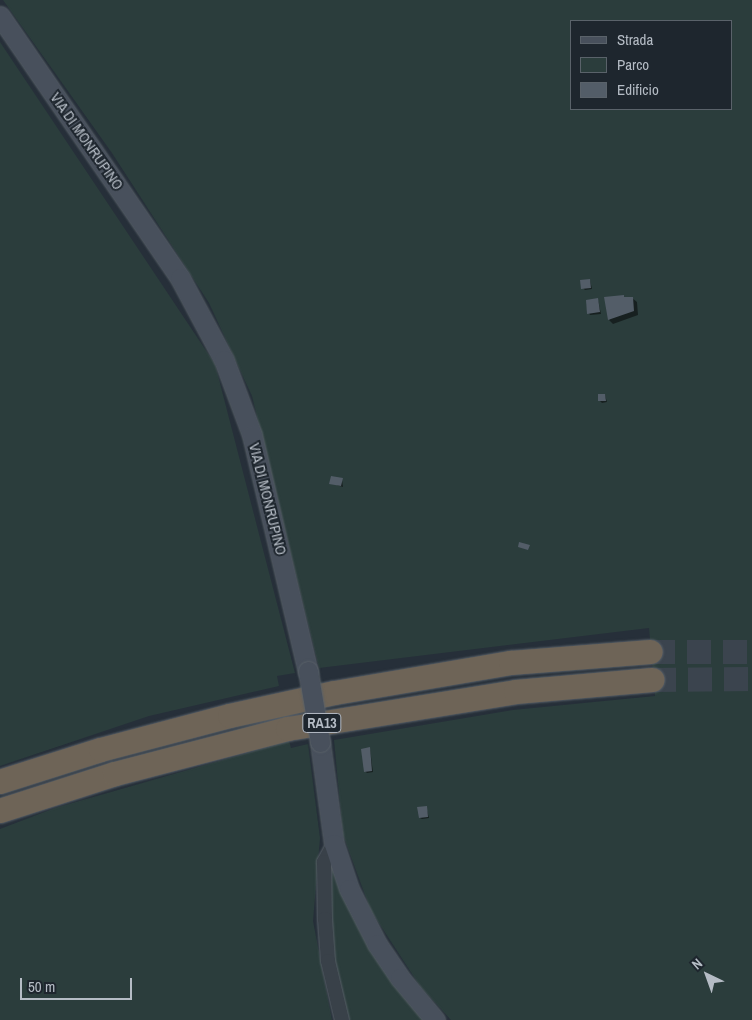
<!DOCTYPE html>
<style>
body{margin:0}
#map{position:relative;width:752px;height:1020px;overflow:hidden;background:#262f39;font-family:"Archivo Narrow",sans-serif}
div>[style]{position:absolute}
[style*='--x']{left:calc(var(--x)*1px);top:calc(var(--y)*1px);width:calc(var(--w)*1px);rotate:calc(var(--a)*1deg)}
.green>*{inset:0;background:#2b3d3c}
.shadow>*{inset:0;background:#0007}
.building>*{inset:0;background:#535d68}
.highway-tunnel>*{height:24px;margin-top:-12px;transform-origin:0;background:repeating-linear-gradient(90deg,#3b444e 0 24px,transparent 0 36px)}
.roads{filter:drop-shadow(0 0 1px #575f67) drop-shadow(0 0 1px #575f67)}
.street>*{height:14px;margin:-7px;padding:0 7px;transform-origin:7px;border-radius:7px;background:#394149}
.secondary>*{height:19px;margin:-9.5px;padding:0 9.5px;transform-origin:9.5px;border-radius:9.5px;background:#48505c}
.highway>*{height:24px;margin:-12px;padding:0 12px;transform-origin:12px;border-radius:12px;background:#6e6457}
.bridges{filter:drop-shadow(0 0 1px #575f67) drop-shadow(0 0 1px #575f67)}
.secondary-bridge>*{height:19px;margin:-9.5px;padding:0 9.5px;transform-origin:9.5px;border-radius:9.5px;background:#48505c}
span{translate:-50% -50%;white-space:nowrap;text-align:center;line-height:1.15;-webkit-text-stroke:4px #1e262e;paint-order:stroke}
.shield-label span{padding:1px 4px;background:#1e262e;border:1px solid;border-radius:4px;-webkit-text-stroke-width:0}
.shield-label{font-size:14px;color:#b5bcc5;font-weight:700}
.street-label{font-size:15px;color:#b5bcc5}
.legend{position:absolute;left:570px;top:20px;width:162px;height:90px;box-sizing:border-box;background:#1e262e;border:1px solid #5a626a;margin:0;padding:6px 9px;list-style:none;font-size:15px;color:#b5bcc5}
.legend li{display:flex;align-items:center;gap:10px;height:25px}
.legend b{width:25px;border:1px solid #5a626a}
.north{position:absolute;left:682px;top:950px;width:50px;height:50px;-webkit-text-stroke:4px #1e262e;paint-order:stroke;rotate:318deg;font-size:14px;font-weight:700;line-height:20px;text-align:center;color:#b5bcc5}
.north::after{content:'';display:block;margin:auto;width:18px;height:22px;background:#b5bcc5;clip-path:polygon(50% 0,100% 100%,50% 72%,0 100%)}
.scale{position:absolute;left:20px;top:978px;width:112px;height:22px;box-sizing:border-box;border:2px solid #b5bcc5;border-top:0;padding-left:6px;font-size:15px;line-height:18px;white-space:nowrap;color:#b5bcc5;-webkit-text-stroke:4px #1e262e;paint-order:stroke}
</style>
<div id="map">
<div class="green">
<i style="clip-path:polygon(evenodd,3px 0,752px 0,752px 1020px,451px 1020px,420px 986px,371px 911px,343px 835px,334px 740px,513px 710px,655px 696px,649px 628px,319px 668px,252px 396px,209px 303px,112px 153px,3px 0,571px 21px,731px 21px,731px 109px,571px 109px,571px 21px)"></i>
<i style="clip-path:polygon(0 42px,215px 364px,295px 673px,277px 676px,279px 686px,149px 716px,0 766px)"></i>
<i style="clip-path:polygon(289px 741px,291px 748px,308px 744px,320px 838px,313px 921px,332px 1020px,0 1020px,0 829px,55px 808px)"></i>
<i style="clip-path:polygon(332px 863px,427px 1020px,347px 1020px,330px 963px)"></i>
</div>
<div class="shadow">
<i style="clip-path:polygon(590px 280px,592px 289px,585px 290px,583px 288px)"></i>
<i style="clip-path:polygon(632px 298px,637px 302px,638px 315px,613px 324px,609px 320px)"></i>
<i style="clip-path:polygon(598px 300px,601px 314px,590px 315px,589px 313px)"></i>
<i style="clip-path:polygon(605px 395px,607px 402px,602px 403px,600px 401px)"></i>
<i style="clip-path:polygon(342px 480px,343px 487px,330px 483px)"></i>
<i style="clip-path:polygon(370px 749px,373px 772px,367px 773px,365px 771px)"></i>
<i style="clip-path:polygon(426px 807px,429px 818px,422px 819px,420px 818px)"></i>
</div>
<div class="building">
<i style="clip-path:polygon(590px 279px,591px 288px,581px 289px,580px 280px)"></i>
<i style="clip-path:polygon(624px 295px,624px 297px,633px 297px,634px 311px,608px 320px,604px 297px)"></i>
<i style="clip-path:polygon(598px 298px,600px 312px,587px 314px,586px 300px)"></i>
<i style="clip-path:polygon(598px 394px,605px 394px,606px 401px,598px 401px)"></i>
<i style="clip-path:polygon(331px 476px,343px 478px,341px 486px,329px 484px)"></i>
<i style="clip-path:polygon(519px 542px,530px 545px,528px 550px,518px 547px)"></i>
<i style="clip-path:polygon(370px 747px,372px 771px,364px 772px,361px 749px)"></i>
<i style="clip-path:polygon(427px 806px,428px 817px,419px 818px,417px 807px)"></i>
</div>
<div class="highway-tunnel">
<i style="--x:651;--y:652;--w:101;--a:0"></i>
<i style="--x:652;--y:680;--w:100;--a:-0.6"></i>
</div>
<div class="roads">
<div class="street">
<i style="--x:334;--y:844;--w:21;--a:119"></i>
<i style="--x:324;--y:862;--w:57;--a:89"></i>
<i style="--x:325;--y:919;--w:42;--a:85.9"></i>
<i style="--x:328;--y:961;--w:61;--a:76.7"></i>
</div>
<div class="secondary">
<i style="--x:0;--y:16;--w:318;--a:55.5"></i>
<i style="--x:180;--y:278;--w:93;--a:61.8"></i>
<i style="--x:224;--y:360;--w:80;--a:69.5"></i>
<i style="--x:252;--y:435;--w:243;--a:76.7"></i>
<i style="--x:320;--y:742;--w:103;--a:82.2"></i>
<i style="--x:334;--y:844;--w:47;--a:71.6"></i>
<i style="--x:349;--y:889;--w:62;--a:63"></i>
<i style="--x:377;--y:944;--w:41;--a:55.9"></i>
<i style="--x:400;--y:978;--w:55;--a:50.2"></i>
</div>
<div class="highway">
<i style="--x:0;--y:782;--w:106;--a:-17.6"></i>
<i style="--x:101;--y:750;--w:133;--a:-14.8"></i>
<i style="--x:230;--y:716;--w:107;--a:-12.4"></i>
<i style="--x:335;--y:693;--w:179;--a:-9.7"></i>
<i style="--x:511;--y:663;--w:140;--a:-4.5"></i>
<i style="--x:0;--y:811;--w:121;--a:-17.8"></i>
<i style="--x:115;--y:774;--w:179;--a:-14.6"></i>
<i style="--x:288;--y:729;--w:231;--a:-9.2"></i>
<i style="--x:516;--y:692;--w:137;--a:-5"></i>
</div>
</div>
<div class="bridges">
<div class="secondary-bridge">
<i style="--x:308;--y:671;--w:72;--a:80.4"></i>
</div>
</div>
<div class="shield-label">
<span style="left:322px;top:723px">RA13</span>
</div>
<div class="street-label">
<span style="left:87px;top:141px;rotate:55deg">VIA DI MONRUPINO</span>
<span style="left:268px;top:499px;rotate:76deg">VIA DI MONRUPINO</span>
</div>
<ul class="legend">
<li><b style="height:6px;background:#48505c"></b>Strada</li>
<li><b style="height:14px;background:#2b3d3c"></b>Parco</li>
<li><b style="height:14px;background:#535d68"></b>Edificio</li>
</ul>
<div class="north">N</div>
<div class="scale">50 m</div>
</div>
